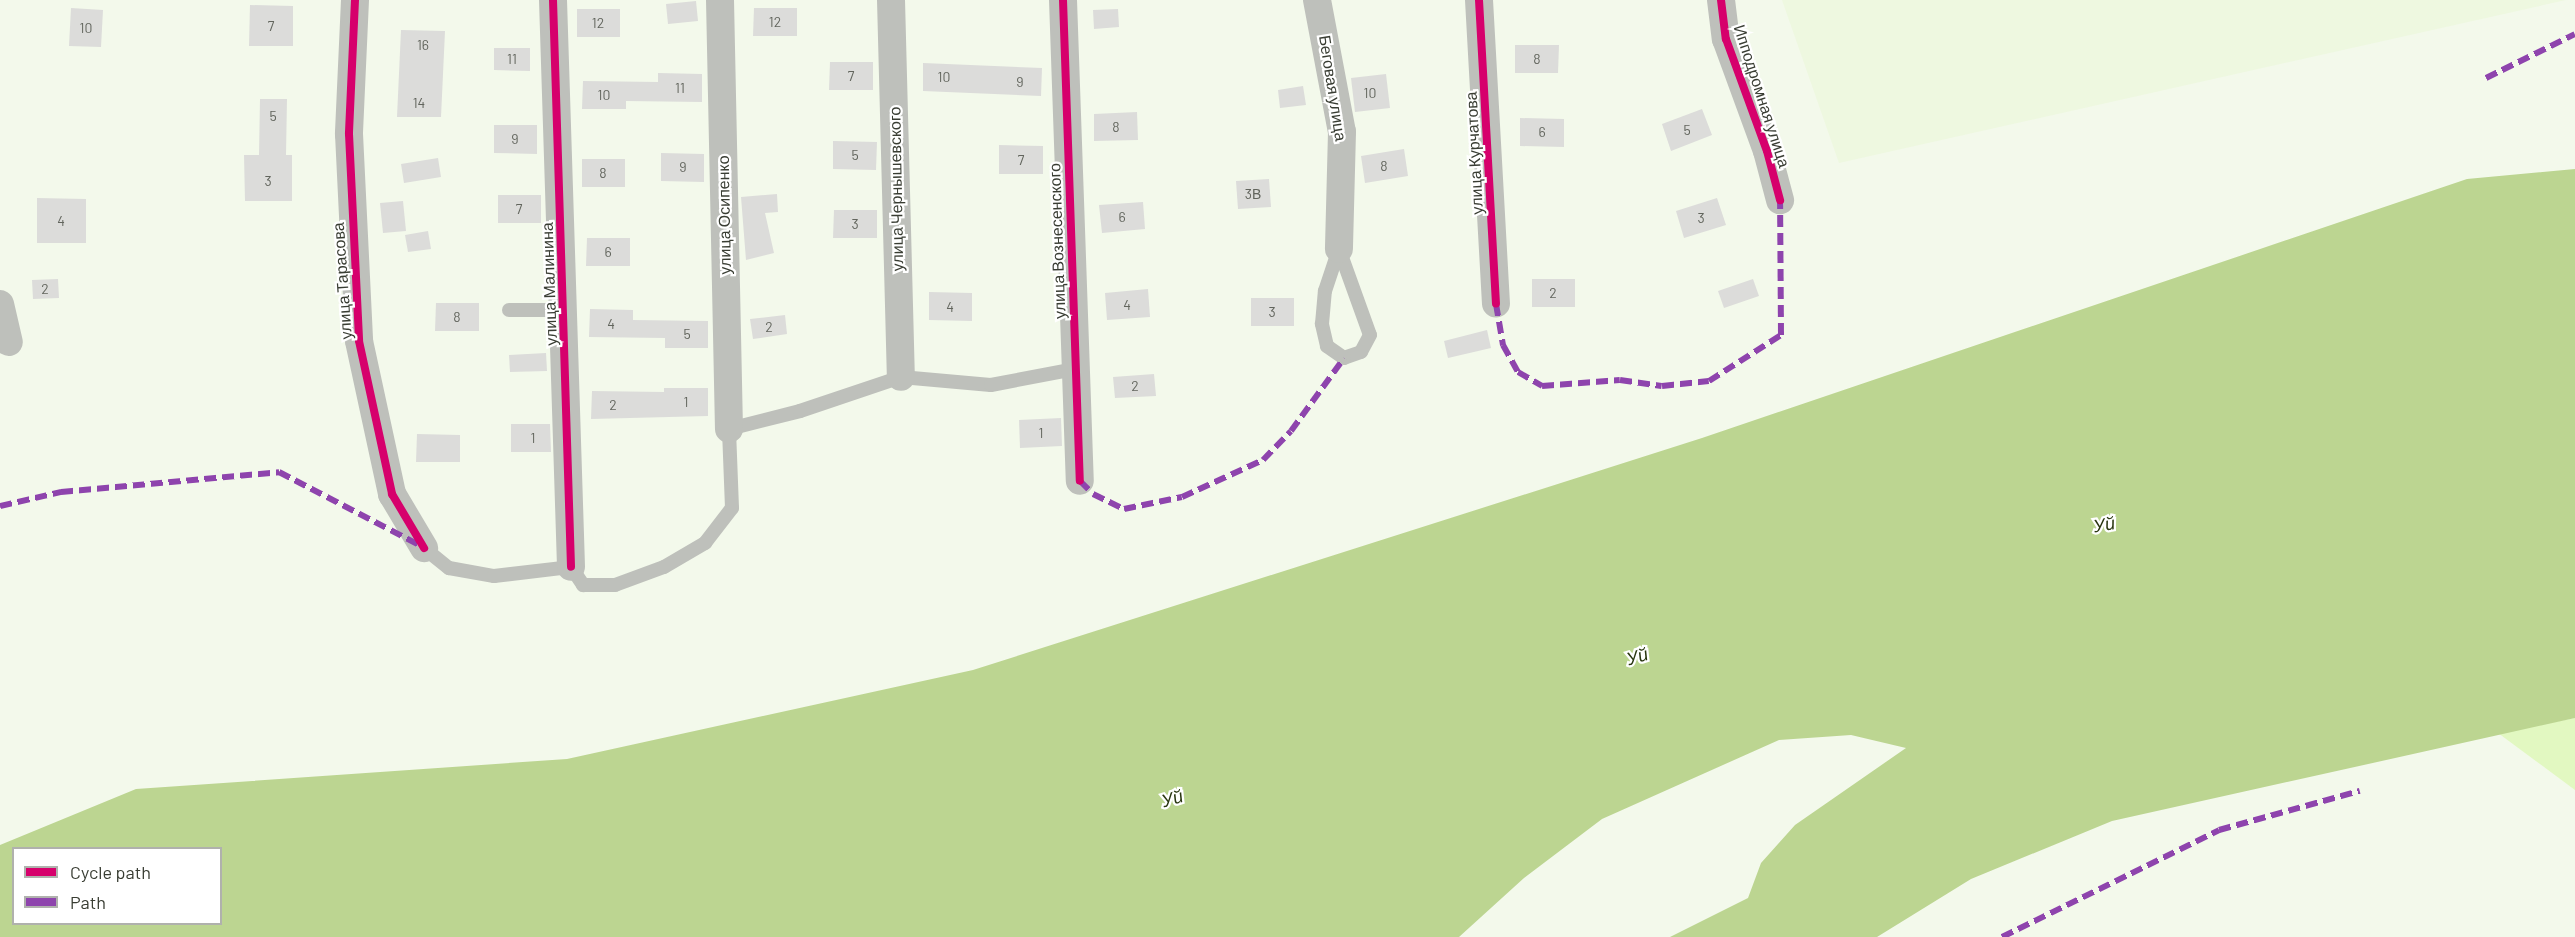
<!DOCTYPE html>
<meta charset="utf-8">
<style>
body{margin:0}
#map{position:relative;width:2575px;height:937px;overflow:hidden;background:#f3f9eb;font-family:Barlow,sans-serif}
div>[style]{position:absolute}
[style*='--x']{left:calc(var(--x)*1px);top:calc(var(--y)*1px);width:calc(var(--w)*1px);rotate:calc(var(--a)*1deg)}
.built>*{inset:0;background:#eef8e0}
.green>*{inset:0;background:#e2f8c1}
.water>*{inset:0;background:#bcd591}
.building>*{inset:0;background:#dcdcda}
.service>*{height:14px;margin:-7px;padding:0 7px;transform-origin:7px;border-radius:7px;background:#bec0bb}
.minor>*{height:28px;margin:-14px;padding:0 14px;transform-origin:14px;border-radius:14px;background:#bec0bb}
.quiet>*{height:6px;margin-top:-3px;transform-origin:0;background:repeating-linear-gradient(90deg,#8e44ad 0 12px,transparent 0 18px)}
.cycleway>*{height:8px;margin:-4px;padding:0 4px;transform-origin:4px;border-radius:4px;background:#d6006c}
span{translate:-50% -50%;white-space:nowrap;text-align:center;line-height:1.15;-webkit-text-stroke:4.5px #fff;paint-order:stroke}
.number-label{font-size:14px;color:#62655d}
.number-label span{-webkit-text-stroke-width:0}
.street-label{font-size:16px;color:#393d33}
.water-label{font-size:18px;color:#293610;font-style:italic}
.legend{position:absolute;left:12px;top:847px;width:210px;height:78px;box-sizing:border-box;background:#fff;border:2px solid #b0b1ad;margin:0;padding:8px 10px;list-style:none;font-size:18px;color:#393d33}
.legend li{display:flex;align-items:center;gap:12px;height:30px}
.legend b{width:30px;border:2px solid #b0b1ad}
</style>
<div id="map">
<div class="built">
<i style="clip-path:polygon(1782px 0,2566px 0,1839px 163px)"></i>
</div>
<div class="green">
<i style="clip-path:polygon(2575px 718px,2575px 790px,2498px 733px)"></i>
</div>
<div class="water">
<i style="clip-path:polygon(evenodd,2575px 169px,2575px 718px,2112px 821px,1971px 879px,1877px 937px,1670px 937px,1748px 898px,1761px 863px,1795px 825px,1906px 748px,1851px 735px,1779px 740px,1602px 819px,1524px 878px,1459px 937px,0 937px,0 845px,136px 789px,567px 759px,973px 670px,1702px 438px,2467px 179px,2575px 169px,14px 848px,220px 848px,220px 924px,14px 924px,14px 848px)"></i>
</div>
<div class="building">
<i style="clip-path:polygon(696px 1px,698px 21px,668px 24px,666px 4px)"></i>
<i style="clip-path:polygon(250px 5px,293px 6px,293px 46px,249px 46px)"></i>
<i style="clip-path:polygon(71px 8px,103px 10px,101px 47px,69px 46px)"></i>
<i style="clip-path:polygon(754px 8px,797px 8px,797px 36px,753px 36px)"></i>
<i style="clip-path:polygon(577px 9px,620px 9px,620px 37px,577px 37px)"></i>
<i style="clip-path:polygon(1118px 9px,1119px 27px,1094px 29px,1093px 10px)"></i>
<i style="clip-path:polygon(401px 30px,445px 31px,441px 117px,397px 117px)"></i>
<i style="clip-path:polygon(1515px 45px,1559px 45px,1558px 73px,1515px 73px)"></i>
<i style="clip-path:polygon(494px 48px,530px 48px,530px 71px,494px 70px)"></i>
<i style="clip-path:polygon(830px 62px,873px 62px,873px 90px,829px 90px)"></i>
<i style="clip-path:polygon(923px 63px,1042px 68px,1041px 96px,923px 91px)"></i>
<i style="clip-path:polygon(658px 73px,702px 74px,702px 102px,626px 101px,626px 109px,582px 109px,583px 81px,658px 82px)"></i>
<i style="clip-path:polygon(1386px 74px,1390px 108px,1355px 112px,1351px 78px)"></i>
<i style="clip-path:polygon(1303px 86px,1306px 105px,1280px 108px,1278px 90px)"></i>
<i style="clip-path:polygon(260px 99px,287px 99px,286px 155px,292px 155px,292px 201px,245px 201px,244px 155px,259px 155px)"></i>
<i style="clip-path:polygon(1702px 109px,1712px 135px,1671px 151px,1662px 124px)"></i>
<i style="clip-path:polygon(1137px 112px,1138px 140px,1094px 141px,1094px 114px)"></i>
<i style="clip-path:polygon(1520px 118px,1564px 119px,1564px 147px,1520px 146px)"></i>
<i style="clip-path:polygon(494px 125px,537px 125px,537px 154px,494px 153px)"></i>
<i style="clip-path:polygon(833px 141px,877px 142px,876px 170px,833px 169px)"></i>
<i style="clip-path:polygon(999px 145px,1043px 146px,1043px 174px,999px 174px)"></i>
<i style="clip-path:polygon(1404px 149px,1408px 176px,1365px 183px,1361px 156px)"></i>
<i style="clip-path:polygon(661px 153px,704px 154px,704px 182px,661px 181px)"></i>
<i style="clip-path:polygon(438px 158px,441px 177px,404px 183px,401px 164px)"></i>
<i style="clip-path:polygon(582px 159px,625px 159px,625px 187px,582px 187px)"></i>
<i style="clip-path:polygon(1269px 179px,1271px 207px,1238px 209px,1236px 181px)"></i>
<i style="clip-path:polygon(777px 194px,778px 212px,765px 213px,774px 253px,746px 260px,741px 197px)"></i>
<i style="clip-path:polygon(498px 195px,541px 195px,541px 223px,498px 223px)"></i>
<i style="clip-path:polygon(37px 198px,86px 199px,86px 243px,37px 243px)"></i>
<i style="clip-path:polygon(1717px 198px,1726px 225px,1684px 238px,1676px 211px)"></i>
<i style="clip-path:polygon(403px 201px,406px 231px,383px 233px,380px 203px)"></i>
<i style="clip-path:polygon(1143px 202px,1145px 229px,1102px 233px,1099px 205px)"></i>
<i style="clip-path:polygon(834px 210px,877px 210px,877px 238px,833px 238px)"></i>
<i style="clip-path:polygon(428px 231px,431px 249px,408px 252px,405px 235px)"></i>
<i style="clip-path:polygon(587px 238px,630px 238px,630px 266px,586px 266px)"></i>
<i style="clip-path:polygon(58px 279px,59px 298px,33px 299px,32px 280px)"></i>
<i style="clip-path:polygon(1532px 279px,1575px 279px,1575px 307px,1532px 307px)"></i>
<i style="clip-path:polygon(1753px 279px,1759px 296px,1724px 308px,1718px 291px)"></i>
<i style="clip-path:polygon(1148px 289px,1150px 317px,1107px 320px,1105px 293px)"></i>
<i style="clip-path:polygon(929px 292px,972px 293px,972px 321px,929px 320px)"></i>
<i style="clip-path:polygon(1251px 298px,1294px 298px,1294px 326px,1251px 326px)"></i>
<i style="clip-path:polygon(436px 303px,479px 303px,479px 331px,435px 331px)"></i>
<i style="clip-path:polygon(590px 309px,633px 310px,633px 320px,708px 321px,708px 348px,665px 348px,665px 338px,589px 337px)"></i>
<i style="clip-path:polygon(785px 315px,787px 334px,753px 339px,750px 319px)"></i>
<i style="clip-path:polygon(1487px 330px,1491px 348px,1448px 358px,1444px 341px)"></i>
<i style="clip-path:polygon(546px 353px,547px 371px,510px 372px,509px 355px)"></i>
<i style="clip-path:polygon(1154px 374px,1156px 396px,1115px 398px,1113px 377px)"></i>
<i style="clip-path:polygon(664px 388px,708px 388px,708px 416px,591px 419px,592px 391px,664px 392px)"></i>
<i style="clip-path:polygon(1061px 418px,1062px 446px,1020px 448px,1019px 420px)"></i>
<i style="clip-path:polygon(511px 424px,550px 424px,551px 452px,511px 452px)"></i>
<i style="clip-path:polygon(417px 434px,460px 435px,460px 462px,416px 462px)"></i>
</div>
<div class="service">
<i style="--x:1339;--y:249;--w:91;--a:70.2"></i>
<i style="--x:1370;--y:335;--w:19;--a:118"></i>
<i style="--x:1361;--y:352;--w:18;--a:161"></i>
<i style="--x:1344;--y:358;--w:21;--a:-145"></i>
<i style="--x:1327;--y:346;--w:23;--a:-103"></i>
<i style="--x:1322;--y:324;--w:33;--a:-85"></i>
<i style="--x:1325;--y:291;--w:44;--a:-71.6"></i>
<i style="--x:509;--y:310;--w:54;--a:0"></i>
<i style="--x:424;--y:548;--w:32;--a:39"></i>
<i style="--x:449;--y:568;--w:46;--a:10.1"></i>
<i style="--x:494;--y:576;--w:78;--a:-6.7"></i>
<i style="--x:571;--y:567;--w:22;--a:56"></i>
<i style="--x:583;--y:585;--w:32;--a:0"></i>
<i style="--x:615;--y:585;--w:52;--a:-20.2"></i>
<i style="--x:664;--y:567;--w:48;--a:-30.3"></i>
<i style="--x:705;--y:543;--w:44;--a:-52.4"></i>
<i style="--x:732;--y:508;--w:79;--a:-92.2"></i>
<i style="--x:729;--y:429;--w:73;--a:-14.2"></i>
<i style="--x:800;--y:411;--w:107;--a:-18.6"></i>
<i style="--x:901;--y:377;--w:90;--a:5.1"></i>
<i style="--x:991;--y:385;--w:86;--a:-10.8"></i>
</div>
<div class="minor">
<i style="--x:355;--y:0;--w:134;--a:92.6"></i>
<i style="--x:349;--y:134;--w:207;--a:87.2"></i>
<i style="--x:359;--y:341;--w:157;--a:77.8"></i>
<i style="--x:392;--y:494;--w:63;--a:59.3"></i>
<i style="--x:553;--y:0;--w:567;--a:88.18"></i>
<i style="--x:720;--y:0;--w:429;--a:88.8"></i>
<i style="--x:891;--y:0;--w:377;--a:88.5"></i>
<i style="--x:1063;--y:0;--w:481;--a:88"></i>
<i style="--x:1317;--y:0;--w:134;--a:79.3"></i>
<i style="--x:1342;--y:132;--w:117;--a:91.5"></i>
<i style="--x:1479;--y:0;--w:304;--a:86.8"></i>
<i style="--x:1721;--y:0;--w:39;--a:83"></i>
<i style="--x:1726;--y:39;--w:119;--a:69.9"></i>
<i style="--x:1767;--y:151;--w:51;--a:75.1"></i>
<i style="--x:0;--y:304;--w:39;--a:77"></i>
</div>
<div class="quiet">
<i style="--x:2486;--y:78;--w:99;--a:-26.3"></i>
<i style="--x:1496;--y:304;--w:42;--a:80.3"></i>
<i style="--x:1503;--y:345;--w:31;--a:61"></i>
<i style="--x:1518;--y:372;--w:28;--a:30"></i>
<i style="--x:1542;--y:386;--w:78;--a:-4.4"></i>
<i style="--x:1620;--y:380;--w:42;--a:8.1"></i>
<i style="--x:1662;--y:386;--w:47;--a:-6.1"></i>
<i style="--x:1709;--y:381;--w:85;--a:-32.6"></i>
<i style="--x:1781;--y:335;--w:135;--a:-90.4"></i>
<i style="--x:1080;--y:481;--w:18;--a:45"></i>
<i style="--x:1093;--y:494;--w:34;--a:26"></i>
<i style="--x:1124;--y:509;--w:59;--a:-11.7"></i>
<i style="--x:1182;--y:497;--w:89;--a:-24.6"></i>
<i style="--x:1263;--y:460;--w:40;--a:-46"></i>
<i style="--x:1291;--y:431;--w:90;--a:-54"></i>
<i style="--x:0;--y:506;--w:63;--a:-12.9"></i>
<i style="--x:61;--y:492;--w:219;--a:-5.2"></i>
<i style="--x:279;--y:472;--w:160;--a:27.5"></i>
<i style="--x:2002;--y:937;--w:242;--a:-26.2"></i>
<i style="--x:2219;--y:830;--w:146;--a:-15.5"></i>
</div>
<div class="cycleway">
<i style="--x:355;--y:0;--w:134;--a:92.6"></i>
<i style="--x:349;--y:134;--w:207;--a:87.2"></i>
<i style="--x:359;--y:341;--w:157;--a:77.8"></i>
<i style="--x:392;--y:494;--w:63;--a:59.3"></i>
<i style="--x:553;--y:0;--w:567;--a:88.18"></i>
<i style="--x:1063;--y:0;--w:481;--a:88"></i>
<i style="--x:1479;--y:0;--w:304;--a:86.8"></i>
<i style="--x:1721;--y:0;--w:39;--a:83"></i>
<i style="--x:1726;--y:39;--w:119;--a:69.9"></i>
<i style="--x:1767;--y:151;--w:51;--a:75.1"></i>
</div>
<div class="number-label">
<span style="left:775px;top:22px">12</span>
<span style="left:598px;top:23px">12</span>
<span style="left:271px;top:26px">7</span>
<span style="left:86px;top:28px">10</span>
<span style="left:423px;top:45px">16</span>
<span style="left:512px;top:59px">11</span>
<span style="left:1537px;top:59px">8</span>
<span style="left:851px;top:76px">7</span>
<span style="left:944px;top:77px">10</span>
<span style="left:1020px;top:82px">9</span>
<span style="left:680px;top:88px">11</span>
<span style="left:1370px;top:93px">10</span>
<span style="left:604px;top:95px">10</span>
<span style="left:419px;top:103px">14</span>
<span style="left:273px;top:116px">5</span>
<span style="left:1116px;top:127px">8</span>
<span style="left:1687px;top:130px">5</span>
<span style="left:1542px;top:132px">6</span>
<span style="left:515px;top:139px">9</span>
<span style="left:855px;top:155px">5</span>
<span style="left:1021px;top:160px">7</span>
<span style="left:1384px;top:166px">8</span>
<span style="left:683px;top:167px">9</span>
<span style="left:603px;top:173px">8</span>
<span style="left:268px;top:181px">3</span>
<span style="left:1253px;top:194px">3В</span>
<span style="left:519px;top:209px">7</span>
<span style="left:1122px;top:217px">6</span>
<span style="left:1701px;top:218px">3</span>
<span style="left:61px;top:221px">4</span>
<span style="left:855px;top:224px">3</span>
<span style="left:608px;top:252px">6</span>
<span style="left:45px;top:289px">2</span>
<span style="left:1553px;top:293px">2</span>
<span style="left:1127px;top:305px">4</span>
<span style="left:950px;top:307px">4</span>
<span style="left:1272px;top:312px">3</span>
<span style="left:457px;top:317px">8</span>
<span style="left:611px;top:324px">4</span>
<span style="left:769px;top:327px">2</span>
<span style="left:687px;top:334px">5</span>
<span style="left:1135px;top:386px">2</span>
<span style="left:686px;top:402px">1</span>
<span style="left:613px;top:405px">2</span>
<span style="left:1041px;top:433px">1</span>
<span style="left:533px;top:438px">1</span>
</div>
<div class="street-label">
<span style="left:1333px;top:88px;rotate:81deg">Беговая улица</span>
<span style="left:1762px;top:96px;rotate:72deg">Ипподромная улица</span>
<span style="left:1474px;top:153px;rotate:-93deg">улица Курчатова</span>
<span style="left:896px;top:189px;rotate:-91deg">улица Чернышевского</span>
<span style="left:724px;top:215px;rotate:-91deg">улица Осипенко</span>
<span style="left:1057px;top:241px;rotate:-92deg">улица Вознесенского</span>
<span style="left:342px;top:281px;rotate:-94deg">улица Тарасова</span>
<span style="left:549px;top:284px;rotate:-92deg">улица Малинина</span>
</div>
<div class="water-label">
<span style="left:2104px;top:524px;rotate:-10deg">Уй</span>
<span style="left:1637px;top:656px;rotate:-17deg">Уй</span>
<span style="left:1172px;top:798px;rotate:-17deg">Уй</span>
</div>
<ul class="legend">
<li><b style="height:8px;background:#d6006c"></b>Cycle path</li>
<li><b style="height:8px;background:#8e44ad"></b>Path</li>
</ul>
</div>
